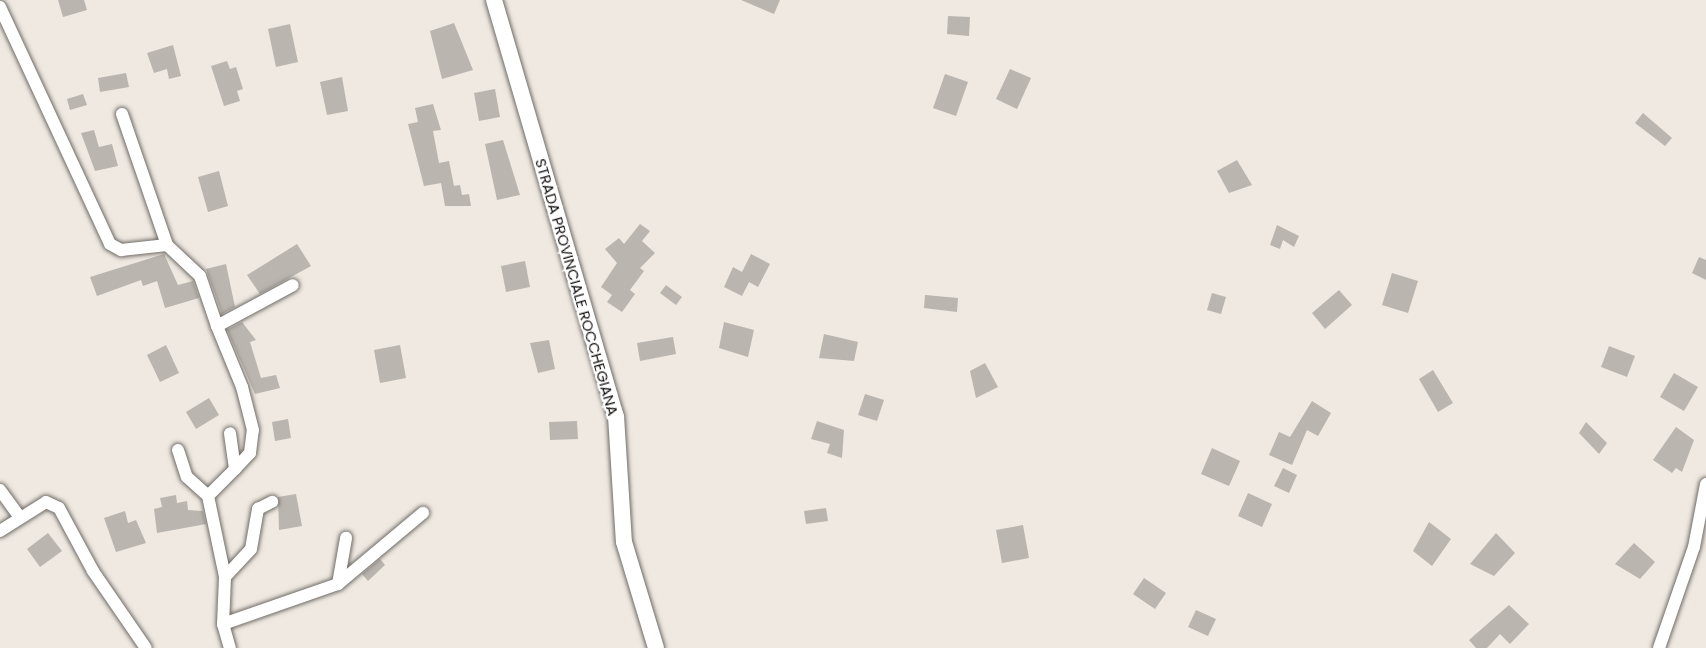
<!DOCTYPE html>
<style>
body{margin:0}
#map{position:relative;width:1706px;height:648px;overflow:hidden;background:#efe9e2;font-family:Poppins,sans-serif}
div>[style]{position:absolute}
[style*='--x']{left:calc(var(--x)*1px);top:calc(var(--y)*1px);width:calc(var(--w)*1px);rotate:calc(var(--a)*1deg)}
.building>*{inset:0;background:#bab5af}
.roads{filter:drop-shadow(0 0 2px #706b66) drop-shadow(0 0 2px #706b66)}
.minor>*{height:12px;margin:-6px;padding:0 6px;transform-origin:6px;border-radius:6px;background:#fff}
.major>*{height:16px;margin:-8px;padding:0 8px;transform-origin:8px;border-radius:8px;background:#fff}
span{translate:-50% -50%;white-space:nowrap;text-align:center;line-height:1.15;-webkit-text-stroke:4.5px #fff;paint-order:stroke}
.street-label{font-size:15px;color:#151311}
</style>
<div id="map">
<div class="building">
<i style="clip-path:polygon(58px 0,84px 0,87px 10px,63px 17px)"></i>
<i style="clip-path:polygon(741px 0,780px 0,774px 14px)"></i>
<i style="clip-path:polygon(948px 16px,970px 17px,969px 36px,947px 34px)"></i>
<i style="clip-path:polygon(454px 23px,473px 70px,442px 79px,430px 31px)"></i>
<i style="clip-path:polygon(290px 24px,298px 62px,276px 67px,268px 29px)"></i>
<i style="clip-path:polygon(173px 45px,181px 76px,169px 79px,167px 69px,154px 73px,147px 53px)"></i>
<i style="clip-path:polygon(227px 61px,230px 69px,236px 67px,243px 89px,237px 91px,240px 101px,224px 106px,211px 66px)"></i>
<i style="clip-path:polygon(1010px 69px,1031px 78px,1017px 109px,996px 99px)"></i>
<i style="clip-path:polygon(126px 73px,129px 87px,100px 92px,98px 78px)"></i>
<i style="clip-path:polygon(945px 74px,968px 82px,956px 116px,933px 108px)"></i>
<i style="clip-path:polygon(342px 77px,348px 111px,327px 115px,320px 82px)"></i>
<i style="clip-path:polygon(495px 89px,500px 117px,479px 121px,474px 93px)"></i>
<i style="clip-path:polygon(83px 94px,87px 105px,70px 110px,67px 99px)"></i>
<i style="clip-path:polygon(433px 104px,441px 130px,433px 131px,439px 163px,449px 161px,454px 186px,460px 185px,462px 195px,469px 194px,471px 206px,445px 206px,441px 183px,424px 186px,408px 124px,418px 122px,415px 108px)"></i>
<i style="clip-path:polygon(1643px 113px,1672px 138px,1665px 146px,1635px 123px)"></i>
<i style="clip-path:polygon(94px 130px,99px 147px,112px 144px,118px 166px,95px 171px,81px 133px)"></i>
<i style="clip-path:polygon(503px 140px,520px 195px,497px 200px,485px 144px)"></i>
<i style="clip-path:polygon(1237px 160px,1252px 185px,1229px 193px,1217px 171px)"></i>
<i style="clip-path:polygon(219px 171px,228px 206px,208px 212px,198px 177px)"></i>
<i style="clip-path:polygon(640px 224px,650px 231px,642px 241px,655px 253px,640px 268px,644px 271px,630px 290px,635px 294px,622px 312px,607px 302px,612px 295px,601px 287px,617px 263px,605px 249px,619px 238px,624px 244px)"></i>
<i style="clip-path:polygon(1277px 225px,1299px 236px,1294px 247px,1283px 240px,1280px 249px,1270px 245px)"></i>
<i style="clip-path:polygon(297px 244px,311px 266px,260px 294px,247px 275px)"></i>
<i style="clip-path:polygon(164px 254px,178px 285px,193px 281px,199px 298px,165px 308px,157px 281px,143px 286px,141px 280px,97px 296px,90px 277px)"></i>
<i style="clip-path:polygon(751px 254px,770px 264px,758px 287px,749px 282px,742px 296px,724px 287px,733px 267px,742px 272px)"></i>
<i style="clip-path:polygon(1699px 257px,1706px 260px,1706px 280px,1692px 273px)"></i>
<i style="clip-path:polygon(525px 261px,530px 287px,506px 292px,501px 266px)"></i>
<i style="clip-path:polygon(226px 264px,235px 307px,222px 314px,206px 269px)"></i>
<i style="clip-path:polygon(1392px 273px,1418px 281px,1408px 313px,1382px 305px)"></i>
<i style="clip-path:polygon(666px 285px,682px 297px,676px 305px,660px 293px)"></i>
<i style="clip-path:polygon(1339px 290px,1352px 305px,1325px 329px,1312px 313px)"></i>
<i style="clip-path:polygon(1212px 293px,1226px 297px,1221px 314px,1207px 310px)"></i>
<i style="clip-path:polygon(925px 295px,958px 298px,957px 312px,924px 308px)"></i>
<i style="clip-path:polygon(242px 322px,256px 340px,250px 342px,261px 378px,276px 375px,280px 388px,255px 394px,227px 330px)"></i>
<i style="clip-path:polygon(724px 322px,754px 330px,748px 357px,719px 348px)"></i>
<i style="clip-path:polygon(824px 334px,858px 342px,854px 361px,819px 358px)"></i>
<i style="clip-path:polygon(673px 337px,676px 354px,640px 361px,637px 343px)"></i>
<i style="clip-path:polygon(549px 340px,555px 369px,538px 373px,530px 343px)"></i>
<i style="clip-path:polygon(166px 345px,179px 373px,160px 382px,147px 355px)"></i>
<i style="clip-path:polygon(400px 345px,406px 378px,380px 383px,374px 350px)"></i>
<i style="clip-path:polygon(1609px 346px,1635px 356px,1627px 377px,1601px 367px)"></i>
<i style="clip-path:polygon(985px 363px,998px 387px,976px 398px,970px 371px)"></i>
<i style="clip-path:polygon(1433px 370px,1453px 403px,1438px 412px,1419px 379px)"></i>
<i style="clip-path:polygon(1674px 373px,1698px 387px,1684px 411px,1660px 397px)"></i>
<i style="clip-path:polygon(865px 394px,884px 400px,877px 421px,858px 415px)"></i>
<i style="clip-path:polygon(209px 398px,219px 415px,196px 429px,186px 412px)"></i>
<i style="clip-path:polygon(1312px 401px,1331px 413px,1318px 436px,1307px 430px,1292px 465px,1269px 455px,1279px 432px,1290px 437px)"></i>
<i style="clip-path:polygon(288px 419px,291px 438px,275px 441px,272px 422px)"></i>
<i style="clip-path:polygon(577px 421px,578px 439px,550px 440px,549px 422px)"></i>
<i style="clip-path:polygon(817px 421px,844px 430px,842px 458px,827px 453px,830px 444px,811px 439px)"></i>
<i style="clip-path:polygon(1586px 422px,1607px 443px,1599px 454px,1579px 433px)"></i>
<i style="clip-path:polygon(1676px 427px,1694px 440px,1682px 472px,1676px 468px,1672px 473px,1653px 460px)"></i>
<i style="clip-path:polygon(1212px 448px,1240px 461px,1229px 486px,1201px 474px)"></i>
<i style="clip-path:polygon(1283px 468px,1297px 475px,1289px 493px,1274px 486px)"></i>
<i style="clip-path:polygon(1248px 493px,1272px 504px,1262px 527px,1238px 516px)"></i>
<i style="clip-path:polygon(296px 494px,302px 526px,279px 530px,278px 497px)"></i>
<i style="clip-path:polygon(176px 495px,177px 503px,187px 501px,188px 510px,203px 511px,206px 524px,157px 533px,154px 509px,162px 507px,160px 498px)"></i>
<i style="clip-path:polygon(826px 508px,828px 521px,806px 524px,804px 511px)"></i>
<i style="clip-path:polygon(125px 511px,128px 523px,136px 520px,146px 543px,116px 552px,104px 518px)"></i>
<i style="clip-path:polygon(1429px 522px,1451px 539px,1432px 566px,1413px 551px)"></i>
<i style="clip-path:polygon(1023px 525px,1029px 558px,1002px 563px,996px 530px)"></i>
<i style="clip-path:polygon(48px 533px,62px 551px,40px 567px,27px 549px)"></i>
<i style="clip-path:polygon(1496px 533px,1515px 553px,1494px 576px,1470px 564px)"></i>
<i style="clip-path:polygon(1634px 543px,1655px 562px,1640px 579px,1615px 564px)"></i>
<i style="clip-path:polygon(380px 559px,385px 565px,368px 581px,362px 574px)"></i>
<i style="clip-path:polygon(1144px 578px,1166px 593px,1155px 609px,1133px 594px)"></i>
<i style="clip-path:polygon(1509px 605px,1529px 624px,1510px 644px,1500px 634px,1487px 648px,1476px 648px,1469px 640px)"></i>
<i style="clip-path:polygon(1196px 610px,1216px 619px,1208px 636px,1188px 627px)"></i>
</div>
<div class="roads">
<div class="minor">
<i style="--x:0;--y:7;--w:261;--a:65.1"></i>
<i style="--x:110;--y:244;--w:13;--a:29"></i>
<i style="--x:121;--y:250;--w:46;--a:-6.2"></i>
<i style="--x:167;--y:245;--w:45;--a:43.2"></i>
<i style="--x:200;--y:276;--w:53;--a:71.2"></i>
<i style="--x:122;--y:114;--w:139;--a:71"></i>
<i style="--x:178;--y:450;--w:28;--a:72"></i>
<i style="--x:187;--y:477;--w:28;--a:42"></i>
<i style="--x:208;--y:496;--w:83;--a:78.1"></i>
<i style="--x:225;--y:577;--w:47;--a:92.4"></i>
<i style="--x:223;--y:624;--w:25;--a:74"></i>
<i style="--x:235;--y:469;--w:22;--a:-47"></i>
<i style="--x:250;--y:453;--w:23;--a:-83"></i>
<i style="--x:253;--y:430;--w:44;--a:-104.3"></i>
<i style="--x:242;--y:387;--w:66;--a:-112.3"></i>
<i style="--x:217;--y:326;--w:86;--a:-28.3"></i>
<i style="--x:0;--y:490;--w:32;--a:54"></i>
<i style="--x:208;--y:496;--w:38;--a:-45"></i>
<i style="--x:235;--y:469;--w:36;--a:-98"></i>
<i style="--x:0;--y:531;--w:54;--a:-32.2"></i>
<i style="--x:46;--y:502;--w:14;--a:25"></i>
<i style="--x:59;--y:508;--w:72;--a:61.6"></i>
<i style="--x:93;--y:571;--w:93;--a:55.5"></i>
<i style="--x:225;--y:577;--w:38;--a:-47"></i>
<i style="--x:251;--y:549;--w:41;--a:-80.1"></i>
<i style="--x:258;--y:509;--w:16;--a:-27"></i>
<i style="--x:338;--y:584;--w:111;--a:-39.9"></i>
<i style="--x:223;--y:624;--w:122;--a:-19.2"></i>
<i style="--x:338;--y:584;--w:47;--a:-80.1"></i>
<i style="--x:1659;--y:648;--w:107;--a:-70.9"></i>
<i style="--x:1694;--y:547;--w:64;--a:-79.2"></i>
</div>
<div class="major">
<i style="--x:494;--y:0;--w:434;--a:73.7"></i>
<i style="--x:616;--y:416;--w:126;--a:86.4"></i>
<i style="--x:624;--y:542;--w:111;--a:73.2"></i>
</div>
</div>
<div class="street-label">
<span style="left:577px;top:287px;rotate:74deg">STRADA PROVINCIALE ROCCHEGIANA</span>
</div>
</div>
